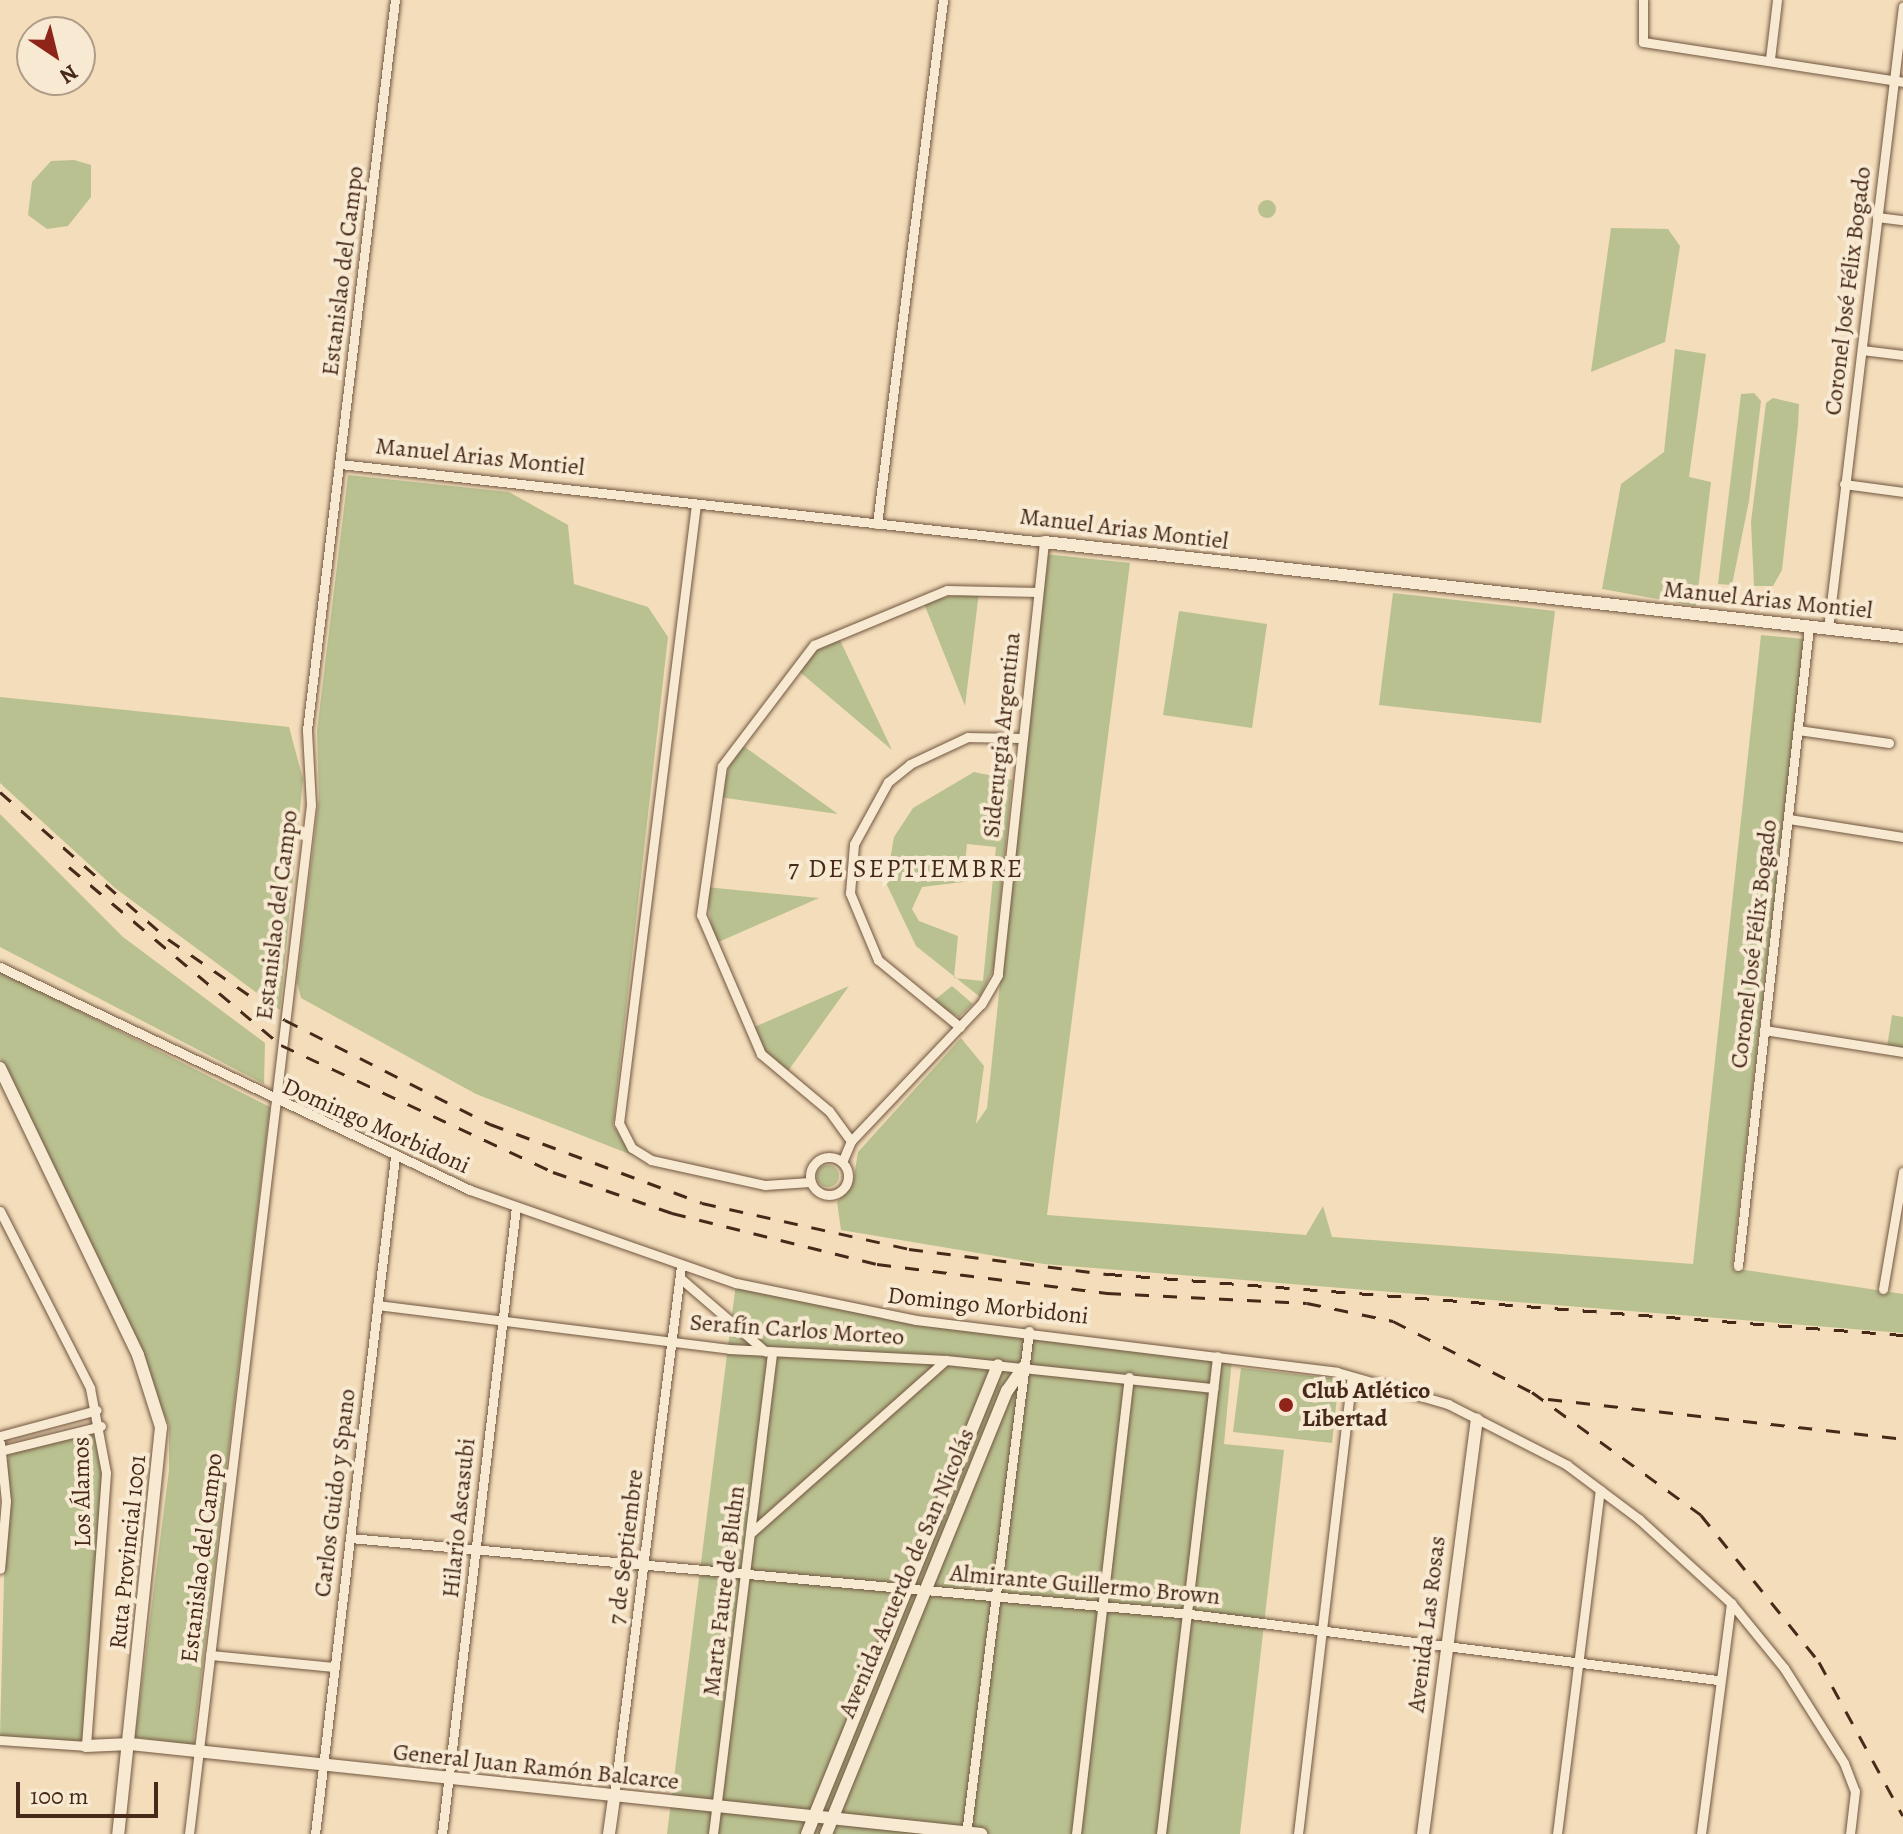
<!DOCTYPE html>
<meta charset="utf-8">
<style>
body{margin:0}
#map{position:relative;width:1903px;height:1834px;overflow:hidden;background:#f3ddba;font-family:Alegreya,serif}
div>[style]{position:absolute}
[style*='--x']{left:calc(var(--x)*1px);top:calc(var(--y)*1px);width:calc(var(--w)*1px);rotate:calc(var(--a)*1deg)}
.green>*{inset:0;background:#bac190}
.round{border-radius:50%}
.roads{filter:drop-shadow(0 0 2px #715640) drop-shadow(0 0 2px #715640)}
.street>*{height:9px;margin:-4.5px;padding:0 4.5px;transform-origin:4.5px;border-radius:4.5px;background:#f7e9d2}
.street>.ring{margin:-4.5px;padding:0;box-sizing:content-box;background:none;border:9px solid #f7e9d2;border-radius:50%}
.secondary>*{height:12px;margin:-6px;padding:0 6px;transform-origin:6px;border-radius:6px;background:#f7e9d2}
.rail>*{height:3px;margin-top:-1.5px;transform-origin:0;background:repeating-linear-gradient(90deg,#462918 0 14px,transparent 0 28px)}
.dots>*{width:22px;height:22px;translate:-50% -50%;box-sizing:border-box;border:4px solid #f7e9d2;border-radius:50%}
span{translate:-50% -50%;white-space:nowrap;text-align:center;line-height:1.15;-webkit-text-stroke:8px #f7e9d2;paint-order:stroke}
.street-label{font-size:24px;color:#462918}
.poi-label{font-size:24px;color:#462918;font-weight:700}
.left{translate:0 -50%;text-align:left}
.neighbourhood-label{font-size:26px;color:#462918;letter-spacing:2px}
.north{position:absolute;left:16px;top:16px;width:80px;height:80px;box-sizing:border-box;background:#f7e9d2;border:2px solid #b09c88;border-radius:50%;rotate:145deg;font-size:22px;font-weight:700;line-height:32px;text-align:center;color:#462918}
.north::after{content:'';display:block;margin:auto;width:28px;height:36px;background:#8f2418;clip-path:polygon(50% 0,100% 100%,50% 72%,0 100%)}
.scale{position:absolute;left:16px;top:1782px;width:142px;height:36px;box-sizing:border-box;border:4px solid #462918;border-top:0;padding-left:10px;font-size:24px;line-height:28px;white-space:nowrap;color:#462918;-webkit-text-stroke:6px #f7e9d2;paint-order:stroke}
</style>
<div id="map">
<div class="green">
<i style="clip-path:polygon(74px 160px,91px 165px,91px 197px,68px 226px,47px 229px,28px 215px,32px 182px,51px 161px)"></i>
<i class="round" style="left:1258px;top:200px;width:18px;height:18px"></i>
<i style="clip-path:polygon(1611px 228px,1668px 229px,1680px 246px,1665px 342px,1591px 372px)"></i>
<i style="clip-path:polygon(1675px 349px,1706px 354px,1689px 477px,1711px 482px,1696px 606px,1602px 589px,1621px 484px,1664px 452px)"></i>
<i style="clip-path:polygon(1754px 393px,1761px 401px,1749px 501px,1732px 585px,1718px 584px,1741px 394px)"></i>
<i style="clip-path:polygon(1773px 398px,1799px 404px,1798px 425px,1782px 570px,1773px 586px,1754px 586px,1751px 522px,1766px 403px)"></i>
<i style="clip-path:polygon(348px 475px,509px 492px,568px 525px,574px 584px,648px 607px,668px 637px,613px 1125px,632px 1155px,476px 1094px,301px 998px,297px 982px,319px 798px,317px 730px)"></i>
<i style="clip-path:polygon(1045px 554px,1130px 563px,1047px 1215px,1306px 1235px,1323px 1206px,1332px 1237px,1693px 1264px,1761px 635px,1804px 639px,1732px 1268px,1903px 1294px,1903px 1333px,1044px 1264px,841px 1230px,837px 1202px,853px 1183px,858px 1152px,961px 1038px,984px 1066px,976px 1124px,987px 1108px)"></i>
<i style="clip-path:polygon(979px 592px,965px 706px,923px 601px)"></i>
<i style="clip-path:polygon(1393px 593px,1555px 611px,1541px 723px,1379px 705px)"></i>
<i style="clip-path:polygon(1179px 611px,1267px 624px,1252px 728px,1163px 715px)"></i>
<i style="clip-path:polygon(838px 636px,892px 750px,794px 667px)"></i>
<i style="clip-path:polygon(0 697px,289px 727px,303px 779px,280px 1010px,115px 888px,0 783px)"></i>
<i style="clip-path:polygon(738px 742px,838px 814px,719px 797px)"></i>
<i style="clip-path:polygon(evenodd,974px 772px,1012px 780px,994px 968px,980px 997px,916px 946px,886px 883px,894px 837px,913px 808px,974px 772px,967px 844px,996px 847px,983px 981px,954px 978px,958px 936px,919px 921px,912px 909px,922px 887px,963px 882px,967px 844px)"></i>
<i style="clip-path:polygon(0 814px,123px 937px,265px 1043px,264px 1084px,0 947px)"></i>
<i style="clip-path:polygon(706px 887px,819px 898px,714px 944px)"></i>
<i style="clip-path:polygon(0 971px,270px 1107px,193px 1745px,135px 1737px,169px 1470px,169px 1425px,0 1058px)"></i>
<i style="clip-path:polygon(849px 986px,788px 1071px,763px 1052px,752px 1028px)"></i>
<i style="clip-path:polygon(952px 986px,973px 1004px,959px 1017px,932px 1002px)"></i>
<i style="clip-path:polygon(1892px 1015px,1903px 1017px,1903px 1049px,1887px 1047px)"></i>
<i class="round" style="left:817px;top:1165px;width:22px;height:22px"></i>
<i style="clip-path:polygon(736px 1283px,903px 1318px,1232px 1358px,1224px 1444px,1284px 1450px,1240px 1834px,667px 1834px)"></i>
<i style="clip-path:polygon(1241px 1368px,1339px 1379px,1332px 1443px,1233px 1432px)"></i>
<i style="clip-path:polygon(92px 1432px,101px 1437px,102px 1472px,84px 1737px,76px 1744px,0 1737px,7px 1461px,11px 1452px)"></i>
</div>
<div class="roads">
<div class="street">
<i style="--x:1643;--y:0;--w:42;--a:90"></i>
<i style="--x:1643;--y:42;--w:263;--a:8.7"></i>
<i style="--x:1770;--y:59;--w:59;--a:-83.2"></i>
<i style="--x:1877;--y:217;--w:26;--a:7"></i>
<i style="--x:1862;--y:350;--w:41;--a:7"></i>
<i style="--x:340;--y:464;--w:708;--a:6.32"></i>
<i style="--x:1044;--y:542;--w:435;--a:96.1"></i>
<i style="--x:998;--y:975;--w:34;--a:120"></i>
<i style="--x:981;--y:1004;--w:189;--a:133.5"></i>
<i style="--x:851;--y:1141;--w:23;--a:113"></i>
<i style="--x:1844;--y:484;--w:60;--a:7.7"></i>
<i style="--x:696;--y:504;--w:624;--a:97.09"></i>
<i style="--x:619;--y:1123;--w:28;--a:63"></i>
<i style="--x:632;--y:1148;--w:22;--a:32"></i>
<i style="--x:651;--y:1160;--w:117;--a:12.4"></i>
<i style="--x:765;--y:1185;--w:45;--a:-3.8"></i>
<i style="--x:877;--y:524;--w:528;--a:-82.82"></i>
<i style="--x:1828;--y:629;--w:627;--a:-83.14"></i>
<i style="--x:1798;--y:730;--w:92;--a:8.1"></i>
<i style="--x:1789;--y:819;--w:115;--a:9"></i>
<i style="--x:0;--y:967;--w:520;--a:25.38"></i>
<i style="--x:470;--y:1190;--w:282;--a:19.3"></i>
<i style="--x:736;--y:1283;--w:184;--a:11.6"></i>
<i style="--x:916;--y:1320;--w:424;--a:7"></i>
<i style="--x:1337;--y:1372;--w:116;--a:16.1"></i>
<i style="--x:1448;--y:1404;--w:134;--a:27.1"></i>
<i style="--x:1567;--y:1465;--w:90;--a:36.9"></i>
<i style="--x:1639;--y:1519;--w:125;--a:42.4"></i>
<i style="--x:1731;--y:1603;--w:84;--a:50.8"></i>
<i style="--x:1784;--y:1668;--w:112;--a:57.7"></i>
<i style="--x:1844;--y:1763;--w:30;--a:69"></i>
<i style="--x:1855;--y:1791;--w:43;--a:96.6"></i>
<i style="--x:960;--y:1027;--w:106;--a:-140.7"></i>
<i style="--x:878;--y:960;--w:73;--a:-112.7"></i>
<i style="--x:850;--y:893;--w:49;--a:-85.3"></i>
<i style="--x:854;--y:844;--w:71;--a:-61.3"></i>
<i style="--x:888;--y:782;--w:28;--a:-39"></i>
<i style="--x:910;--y:764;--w:64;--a:-25"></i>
<i style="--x:968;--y:737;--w:51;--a:1.1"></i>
<i style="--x:1764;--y:1030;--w:141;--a:9"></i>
<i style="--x:851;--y:1141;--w:37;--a:-126"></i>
<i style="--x:829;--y:1111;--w:89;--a:-140"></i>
<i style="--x:761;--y:1054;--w:151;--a:-113.3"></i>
<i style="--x:701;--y:915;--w:150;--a:-82"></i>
<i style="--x:722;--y:766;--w:152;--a:-52.8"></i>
<i style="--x:814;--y:645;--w:144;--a:-22.5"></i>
<i style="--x:947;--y:590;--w:91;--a:1.3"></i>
<i class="ring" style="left:810px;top:1157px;width:29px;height:29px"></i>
<i style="--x:0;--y:1211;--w:199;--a:63"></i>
<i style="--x:90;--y:1388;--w:86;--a:79.3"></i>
<i style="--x:106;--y:1473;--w:274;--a:94.2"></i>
<i style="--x:86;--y:1746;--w:86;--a:-176"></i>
<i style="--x:1738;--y:1266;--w:643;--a:-83.66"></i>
<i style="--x:680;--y:1278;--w:113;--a:40.7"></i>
<i style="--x:1883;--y:1289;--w:119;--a:-80.3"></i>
<i style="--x:377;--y:1305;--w:355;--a:7.1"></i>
<i style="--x:729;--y:1349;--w:217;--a:2.9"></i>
<i style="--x:946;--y:1360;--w:269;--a:6"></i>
<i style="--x:0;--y:1436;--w:100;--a:-15"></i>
<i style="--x:0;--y:1443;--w:58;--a:84.1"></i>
<i style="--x:6;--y:1501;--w:68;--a:95"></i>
<i style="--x:0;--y:1451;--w:104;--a:-13.9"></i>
<i style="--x:752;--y:1532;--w:259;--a:-41.6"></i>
<i style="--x:350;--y:1538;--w:843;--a:5.17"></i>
<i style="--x:1190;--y:1614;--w:532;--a:7.13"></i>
<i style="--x:210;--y:1655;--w:125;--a:5.5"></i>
<i style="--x:614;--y:1797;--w:535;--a:-82.81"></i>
<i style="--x:189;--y:1834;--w:1036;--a:-83.24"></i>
<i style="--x:311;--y:805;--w:75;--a:-93.1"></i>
<i style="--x:307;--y:730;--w:735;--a:-83.13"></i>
<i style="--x:315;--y:1834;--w:682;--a:-83.26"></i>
<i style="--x:442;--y:1834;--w:631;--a:-83.27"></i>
<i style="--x:713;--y:1834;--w:486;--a:-83"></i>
<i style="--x:966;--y:1834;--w:507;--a:-82.86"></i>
<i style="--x:1076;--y:1834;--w:460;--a:-83.4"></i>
<i style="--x:1161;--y:1834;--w:481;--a:-83.3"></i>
<i style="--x:1298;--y:1834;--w:460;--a:-83.3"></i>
<i style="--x:1557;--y:1834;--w:347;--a:-82.9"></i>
<i style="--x:1701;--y:1834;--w:233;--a:-82.6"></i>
</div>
<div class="secondary">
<i style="--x:1044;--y:542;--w:864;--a:6.31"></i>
<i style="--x:0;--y:1068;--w:318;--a:64.3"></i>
<i style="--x:138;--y:1355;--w:76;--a:72.3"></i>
<i style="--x:161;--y:1427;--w:409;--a:96"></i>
<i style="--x:86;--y:1746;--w:44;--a:-2.6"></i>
<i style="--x:130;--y:1744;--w:856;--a:6.04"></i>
<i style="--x:609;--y:1834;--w:37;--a:-82"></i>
<i style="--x:807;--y:1834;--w:506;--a:-67.84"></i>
<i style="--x:826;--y:1834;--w:479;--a:-67.8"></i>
<i style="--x:1007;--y:1391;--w:29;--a:-55"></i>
<i style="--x:1423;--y:1834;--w:418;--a:-82.6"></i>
</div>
</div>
<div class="rail">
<i style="--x:0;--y:792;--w:223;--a:41.2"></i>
<i style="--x:168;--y:939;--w:142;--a:34.7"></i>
<i style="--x:285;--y:1020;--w:230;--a:26.9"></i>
<i style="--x:490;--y:1124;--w:226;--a:20.4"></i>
<i style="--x:702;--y:1203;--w:212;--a:12.5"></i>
<i style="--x:909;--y:1249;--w:201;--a:7.2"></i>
<i style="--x:1108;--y:1274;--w:797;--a:4.39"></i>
<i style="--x:69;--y:867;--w:277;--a:40"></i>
<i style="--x:281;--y:1045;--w:300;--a:25"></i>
<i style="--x:553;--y:1172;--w:126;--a:19"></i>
<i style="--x:672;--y:1213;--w:211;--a:14"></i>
<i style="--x:877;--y:1264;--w:232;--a:7.2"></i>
<i style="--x:1107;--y:1293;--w:200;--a:2.9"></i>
<i style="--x:1307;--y:1303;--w:88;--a:11.8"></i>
<i style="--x:1393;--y:1321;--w:156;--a:27.1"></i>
<i style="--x:1532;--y:1392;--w:209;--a:36"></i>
<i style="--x:1701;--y:1515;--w:189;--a:51.2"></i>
<i style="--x:1819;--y:1662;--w:175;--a:61.4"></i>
<i style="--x:1548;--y:1399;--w:357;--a:6.4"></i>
</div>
<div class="dots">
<i style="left:1286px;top:1405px;background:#8f2418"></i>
</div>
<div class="street-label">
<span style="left:343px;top:271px;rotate:-83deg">Estanislao del Campo</span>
<span style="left:1848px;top:291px;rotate:-83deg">Coronel José Félix Bogado</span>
<span style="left:480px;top:457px;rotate:6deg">Manuel Arias Montiel</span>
<span style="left:1124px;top:529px;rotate:7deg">Manuel Arias Montiel</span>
<span style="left:1768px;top:600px;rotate:6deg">Manuel Arias Montiel</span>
<span style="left:1002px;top:735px;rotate:-84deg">Siderurgia Argentina</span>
<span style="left:277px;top:915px;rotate:-83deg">Estanislao del Campo</span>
<span style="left:1754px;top:944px;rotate:-83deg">Coronel José Félix Bogado</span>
<span style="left:376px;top:1126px;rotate:24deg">Domingo Morbidoni</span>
<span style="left:988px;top:1306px;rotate:6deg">Domingo Morbidoni</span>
<span style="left:797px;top:1330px;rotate:4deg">Serafín Carlos Morteo</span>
<span style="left:82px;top:1492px;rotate:-91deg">Los Álamos</span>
<span style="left:335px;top:1493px;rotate:-83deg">Carlos Guido y Spano</span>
<span style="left:459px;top:1518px;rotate:-84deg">Hilario Ascasubi</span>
<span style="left:626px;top:1547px;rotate:-83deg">7 de Septiembre</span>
<span style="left:128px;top:1552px;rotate:-84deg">Ruta Provincial 1001</span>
<span style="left:202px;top:1558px;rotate:-83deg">Estanislao del Campo</span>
<span style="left:907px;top:1573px;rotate:-67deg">Avenida Acuerdo de San Nicolás</span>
<span style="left:1085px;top:1585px;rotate:5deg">Almirante Guillermo Brown</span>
<span style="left:724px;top:1591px;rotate:-83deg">Marta Faure de Bluhn</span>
<span style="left:1427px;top:1624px;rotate:-83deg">Avenida Las Rosas</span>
<span style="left:536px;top:1767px;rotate:6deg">General Juan Ramón Balcarce</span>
</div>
<div class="poi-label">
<span class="left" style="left:1302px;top:1405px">Club Atlético<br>Libertad</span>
</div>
<div class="neighbourhood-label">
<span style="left:906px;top:869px">7 DE SEPTIEMBRE</span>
</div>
<div class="north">N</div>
<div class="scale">100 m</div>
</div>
